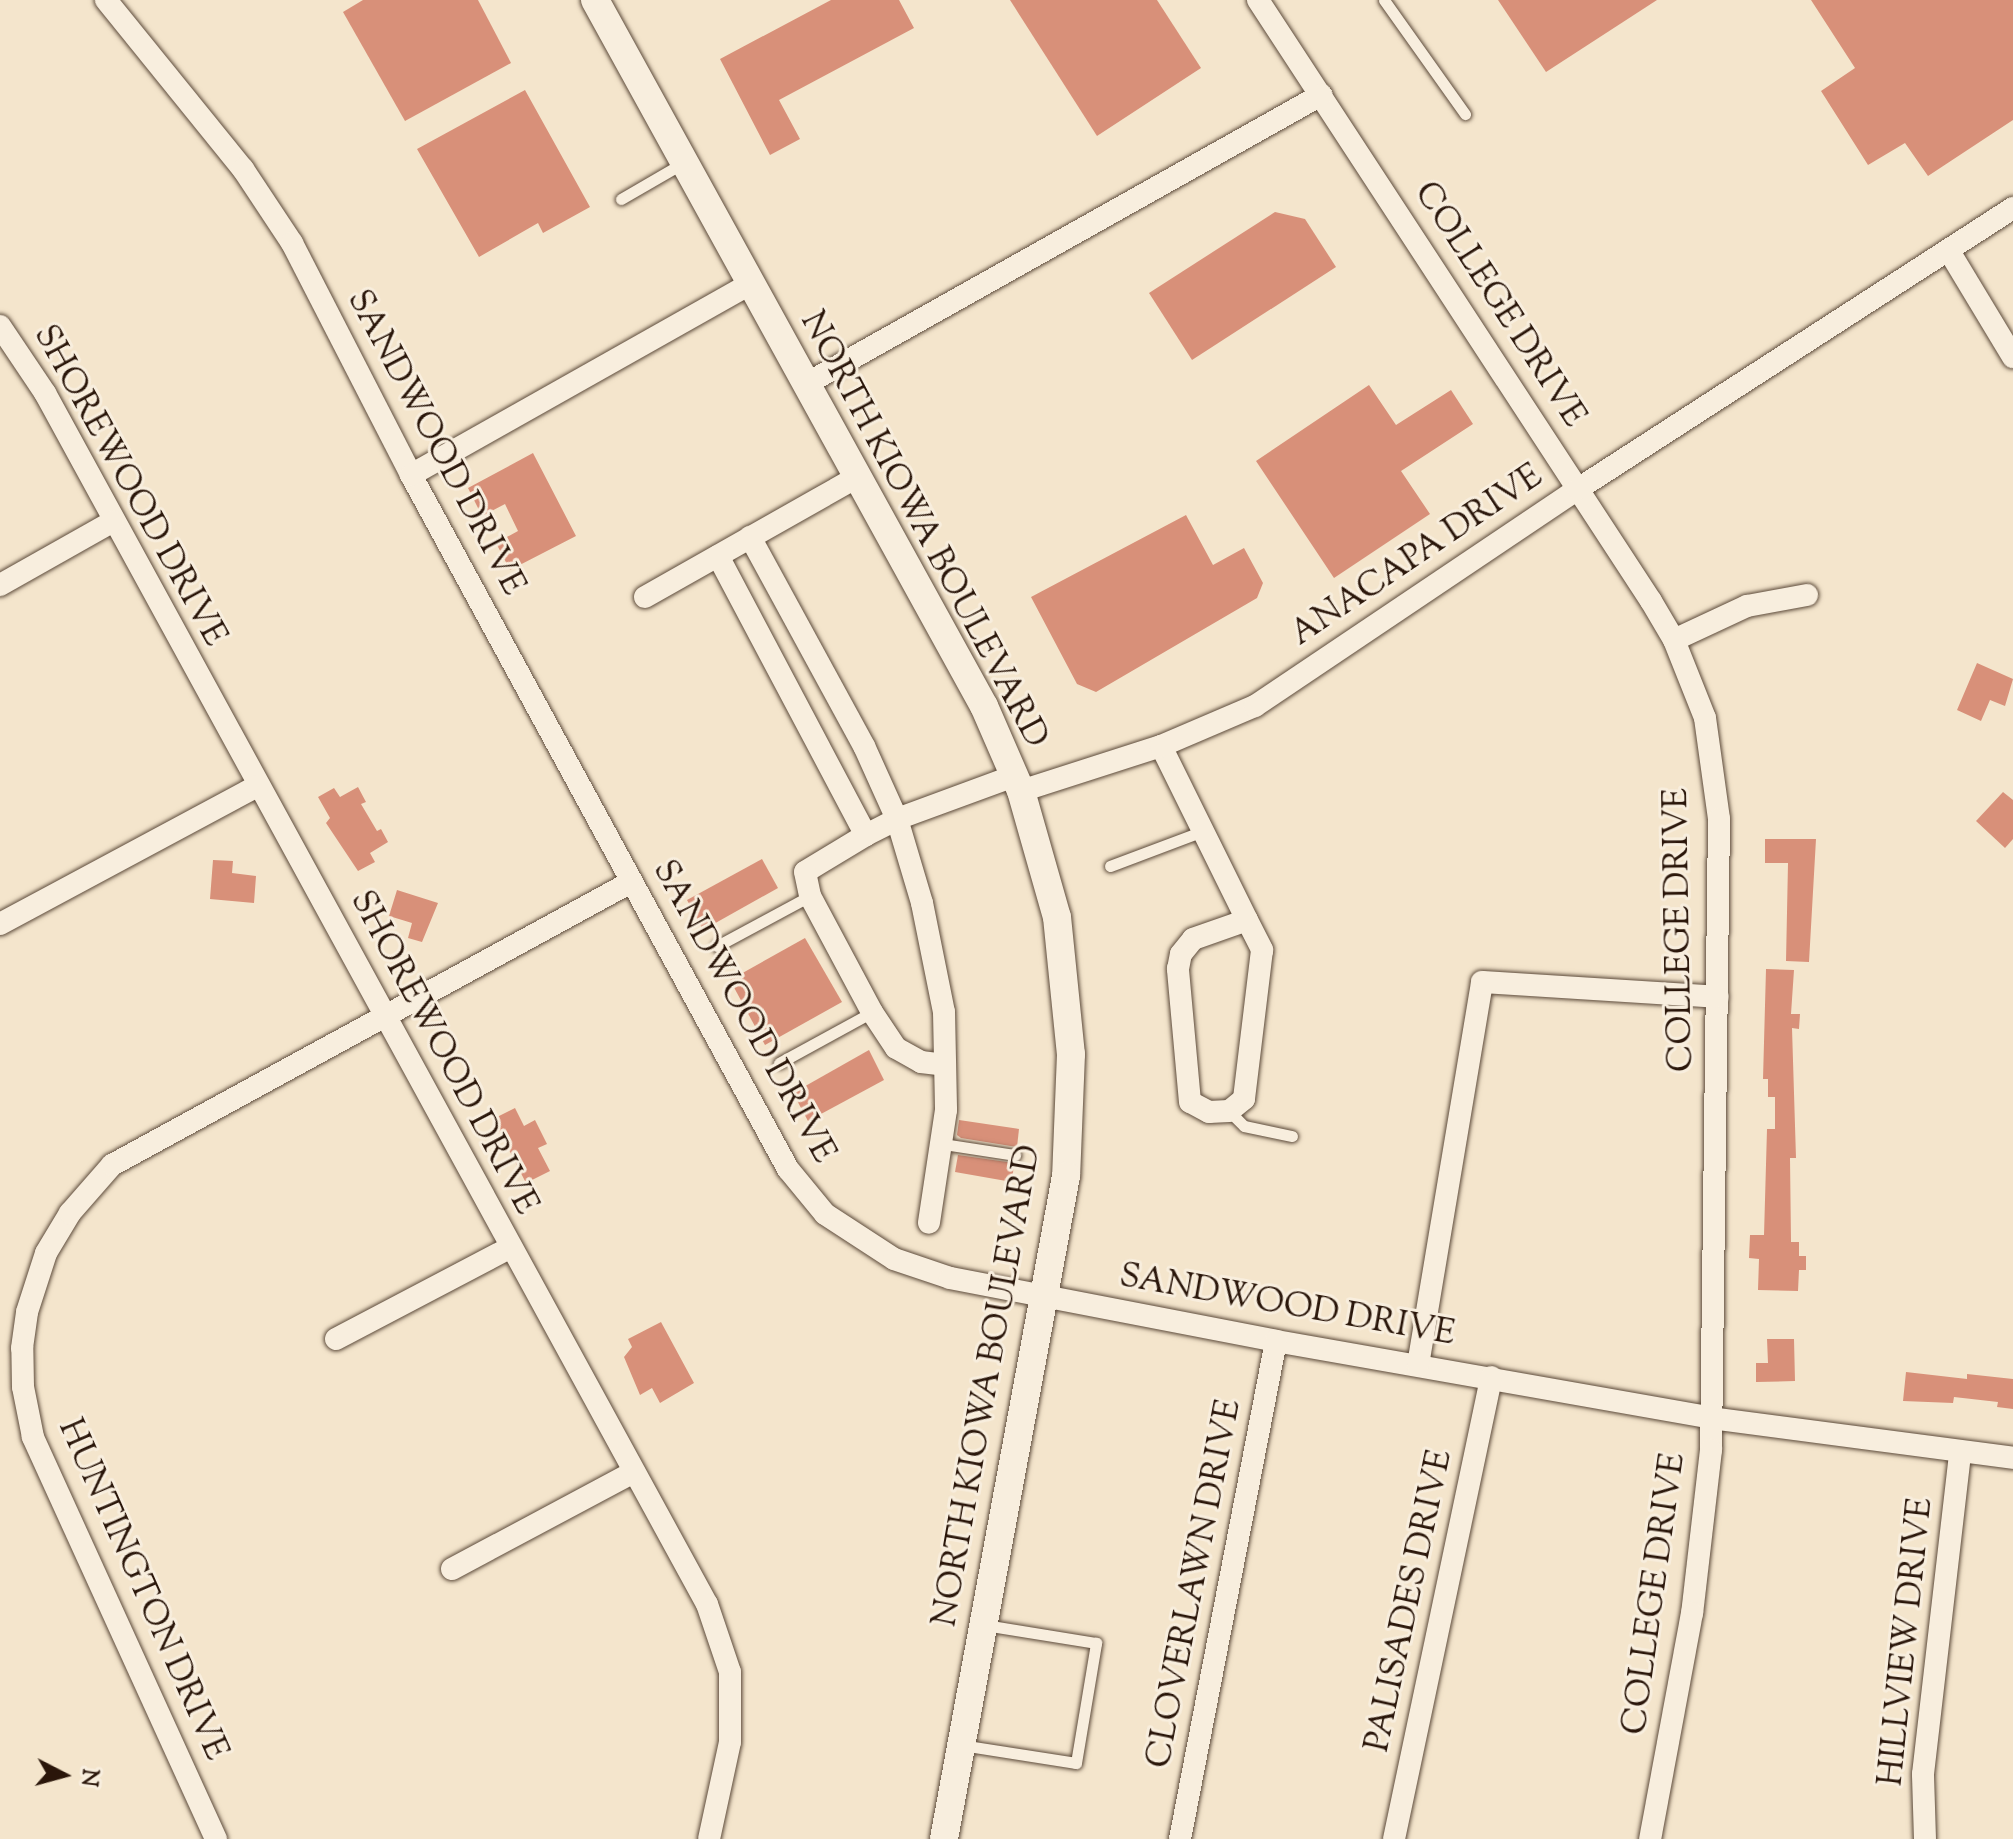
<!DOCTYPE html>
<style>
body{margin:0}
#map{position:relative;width:2013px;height:1839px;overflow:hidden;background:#f4e5cc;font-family:"Sorts Mill Goudy",serif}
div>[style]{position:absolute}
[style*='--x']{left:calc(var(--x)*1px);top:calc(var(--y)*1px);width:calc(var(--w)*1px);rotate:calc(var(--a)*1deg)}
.building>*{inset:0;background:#d89079}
.roads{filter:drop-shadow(0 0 2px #5c4a3a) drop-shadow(0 0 2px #5c4a3a)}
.service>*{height:11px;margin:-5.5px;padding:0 5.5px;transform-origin:5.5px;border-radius:5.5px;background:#f8eede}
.minor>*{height:22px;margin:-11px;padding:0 11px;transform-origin:11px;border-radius:11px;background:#f8eede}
.tertiary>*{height:28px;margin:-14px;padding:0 14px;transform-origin:14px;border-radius:14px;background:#f8eede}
span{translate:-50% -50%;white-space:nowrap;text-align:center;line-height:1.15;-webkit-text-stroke:6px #f8eede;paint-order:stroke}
.street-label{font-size:34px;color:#2a160a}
.north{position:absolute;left:24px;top:1735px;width:80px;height:80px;-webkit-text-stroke:6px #f8eede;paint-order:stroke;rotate:96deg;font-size:22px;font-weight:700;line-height:32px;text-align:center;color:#2a160a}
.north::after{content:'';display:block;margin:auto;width:28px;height:36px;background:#2a160a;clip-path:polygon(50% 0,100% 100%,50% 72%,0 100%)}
</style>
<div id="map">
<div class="building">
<i style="clip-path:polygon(363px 0,478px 0,511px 63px,405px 121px,343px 12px)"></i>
<i style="clip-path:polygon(831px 0,899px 0,914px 28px,779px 100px,800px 139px,770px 155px,720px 59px)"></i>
<i style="clip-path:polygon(1010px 0,1157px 0,1201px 68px,1097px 136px)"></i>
<i style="clip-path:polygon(1498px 0,1657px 0,1546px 72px)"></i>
<i style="clip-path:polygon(1811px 0,2013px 0,2013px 120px,1928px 176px,1905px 143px,1868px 165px,1821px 91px,1855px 68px)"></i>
<i style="clip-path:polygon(525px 90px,590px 207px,543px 233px,538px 223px,479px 257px,417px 149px)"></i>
<i style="clip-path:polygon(1275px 212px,1305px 219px,1336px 267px,1192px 360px,1149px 293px)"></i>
<i style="clip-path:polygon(1369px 385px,1396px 425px,1451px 390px,1473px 424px,1401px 471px,1430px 514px,1334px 578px,1256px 461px)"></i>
<i style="clip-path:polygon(533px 453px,576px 536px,510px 570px,496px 543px,518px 531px,505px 504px,482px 516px,468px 488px)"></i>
<i style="clip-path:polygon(1186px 515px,1213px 565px,1244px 548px,1263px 583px,1257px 598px,1096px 692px,1077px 684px,1031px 597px)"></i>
<i style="clip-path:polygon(1977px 663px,2013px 679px,2005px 706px,1990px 700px,1981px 721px,1957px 710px)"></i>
<i style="clip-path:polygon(358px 787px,366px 802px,361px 804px,377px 831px,381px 829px,388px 842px,370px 853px,375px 862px,358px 871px,326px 823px,330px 818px,318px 797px,334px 788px,340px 797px)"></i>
<i style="clip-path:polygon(2003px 792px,2013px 800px,2013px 839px,2005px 848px,1976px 821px)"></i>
<i style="clip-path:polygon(1765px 839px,1816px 839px,1809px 962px,1786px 961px,1788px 863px,1765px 863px)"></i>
<i style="clip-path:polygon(762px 859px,778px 888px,703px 930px,687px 900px)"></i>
<i style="clip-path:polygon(213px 860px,233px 861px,232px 873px,256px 876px,254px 903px,210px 899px)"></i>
<i style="clip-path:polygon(397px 890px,438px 903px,422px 942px,408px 938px,412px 923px,389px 916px)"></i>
<i style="clip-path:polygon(805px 938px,842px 1002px,765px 1045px,730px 980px)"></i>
<i style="clip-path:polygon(1766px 969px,1794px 970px,1791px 1014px,1800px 1014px,1799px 1029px,1792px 1028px,1796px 1158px,1790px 1158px,1791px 1242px,1799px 1242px,1799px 1256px,1806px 1256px,1806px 1270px,1799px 1270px,1798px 1291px,1758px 1290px,1759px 1259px,1749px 1258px,1750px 1235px,1764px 1235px,1767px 1129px,1775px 1129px,1775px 1097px,1768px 1097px,1768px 1079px,1763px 1079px)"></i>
<i style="clip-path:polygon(869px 1050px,884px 1080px,808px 1121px,793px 1093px)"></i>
<i style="clip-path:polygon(515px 1108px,524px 1126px,535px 1120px,547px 1144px,538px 1148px,550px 1171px,526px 1183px,493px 1119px)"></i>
<i style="clip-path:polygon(959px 1120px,1019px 1129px,1017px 1147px,961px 1138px,957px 1135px)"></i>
<i style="clip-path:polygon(958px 1155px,1014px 1163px,1012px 1182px,955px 1172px)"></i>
<i style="clip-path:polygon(661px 1322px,694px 1383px,660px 1403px,652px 1388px,640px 1395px,624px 1357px,632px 1347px,628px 1339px)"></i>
<i style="clip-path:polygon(1767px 1339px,1794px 1339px,1795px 1381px,1756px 1382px,1756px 1363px,1768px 1363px)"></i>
<i style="clip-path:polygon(1906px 1372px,1967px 1379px,1967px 1374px,2013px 1379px,2013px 1409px,1997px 1407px,1998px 1402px,1954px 1397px,1953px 1403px,1903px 1401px)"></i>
</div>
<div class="roads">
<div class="service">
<i style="--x:1384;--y:0;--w:140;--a:54.6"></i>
<i style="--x:621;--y:199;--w:72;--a:-30.1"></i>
<i style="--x:1110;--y:866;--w:99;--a:-20.6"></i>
<i style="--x:717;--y:946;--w:106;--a:-28.3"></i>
<i style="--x:779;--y:1063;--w:106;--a:-28.7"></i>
<i style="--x:1229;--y:1111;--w:21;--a:45"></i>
<i style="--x:1244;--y:1126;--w:49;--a:11.8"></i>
<i style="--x:943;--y:1144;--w:73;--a:8.7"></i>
<i style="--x:961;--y:1745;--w:116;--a:8.9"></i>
<i style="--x:1076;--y:1763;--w:122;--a:-80.5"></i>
<i style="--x:1096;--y:1643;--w:112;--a:-170.8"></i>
</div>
<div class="minor">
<i style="--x:106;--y:0;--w:218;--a:51"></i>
<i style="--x:243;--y:169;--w:89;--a:56.5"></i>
<i style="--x:292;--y:243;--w:261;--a:62.8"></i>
<i style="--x:411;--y:475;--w:790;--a:61.49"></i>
<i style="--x:788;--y:1169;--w:58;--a:50.6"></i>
<i style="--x:825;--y:1214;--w:82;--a:33.1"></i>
<i style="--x:894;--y:1259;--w:59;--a:18.7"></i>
<i style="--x:950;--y:1278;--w:332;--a:10.9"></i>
<i style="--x:1276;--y:1341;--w:442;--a:10"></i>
<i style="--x:1711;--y:1418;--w:305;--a:7.5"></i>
<i style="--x:1258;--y:0;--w:718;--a:56.82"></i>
<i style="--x:1651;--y:601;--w:45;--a:59.5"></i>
<i style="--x:1674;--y:640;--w:84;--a:68.3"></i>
<i style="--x:1705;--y:718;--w:102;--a:82.1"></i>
<i style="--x:1719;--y:819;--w:631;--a:90.73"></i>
<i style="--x:1711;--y:1450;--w:164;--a:96.6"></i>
<i style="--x:1692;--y:1613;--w:230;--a:100.5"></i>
<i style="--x:1949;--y:251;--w:124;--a:58.9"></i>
<i style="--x:0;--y:326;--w:81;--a:56.1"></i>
<i style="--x:45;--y:393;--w:1380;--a:61.34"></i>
<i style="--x:707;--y:1604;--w:72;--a:71.3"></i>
<i style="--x:730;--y:1672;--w:70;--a:90"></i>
<i style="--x:730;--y:1742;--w:99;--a:102.2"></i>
<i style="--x:806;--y:384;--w:591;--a:-29.3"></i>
<i style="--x:411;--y:475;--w:389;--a:-29.4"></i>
<i style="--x:750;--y:537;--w:238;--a:61.4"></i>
<i style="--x:864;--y:746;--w:80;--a:65.7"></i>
<i style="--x:897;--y:819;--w:88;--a:73.4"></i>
<i style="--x:922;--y:903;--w:111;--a:78.6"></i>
<i style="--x:944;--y:1012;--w:98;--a:88.8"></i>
<i style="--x:946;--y:1110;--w:114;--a:98.6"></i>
<i style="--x:718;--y:556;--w:316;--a:62.1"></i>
<i style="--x:866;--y:835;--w:35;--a:-27"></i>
<i style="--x:897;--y:819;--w:125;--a:-20.2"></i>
<i style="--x:0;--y:585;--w:129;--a:-29.4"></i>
<i style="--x:645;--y:597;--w:244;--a:-29.5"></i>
<i style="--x:1674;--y:640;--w:81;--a:-25"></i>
<i style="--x:1747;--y:606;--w:61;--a:-10.4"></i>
<i style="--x:1161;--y:746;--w:194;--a:63.7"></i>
<i style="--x:1247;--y:920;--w:34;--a:63"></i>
<i style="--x:1262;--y:950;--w:150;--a:96.9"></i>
<i style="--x:1244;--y:1099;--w:19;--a:141"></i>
<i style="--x:1229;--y:1111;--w:20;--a:177"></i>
<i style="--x:1209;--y:1112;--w:21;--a:-152"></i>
<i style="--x:1190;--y:1102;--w:134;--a:-95.2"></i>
<i style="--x:1178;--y:969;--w:15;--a:-79"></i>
<i style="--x:1181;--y:954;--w:19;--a:-51"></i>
<i style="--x:1193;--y:939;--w:57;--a:-19.4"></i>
<i style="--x:1021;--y:791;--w:147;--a:-17.8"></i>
<i style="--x:1161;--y:746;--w:102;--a:-23.1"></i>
<i style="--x:1255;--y:706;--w:389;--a:-33.9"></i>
<i style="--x:1578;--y:489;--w:518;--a:-32.86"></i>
<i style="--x:866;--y:835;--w:71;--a:148.8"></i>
<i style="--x:805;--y:872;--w:25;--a:78"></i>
<i style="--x:810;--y:896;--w:132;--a:61.9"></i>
<i style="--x:872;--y:1012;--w:43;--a:56.3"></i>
<i style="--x:896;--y:1048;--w:29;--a:29"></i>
<i style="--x:921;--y:1062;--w:24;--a:7"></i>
<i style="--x:0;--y:924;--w:292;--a:-28.2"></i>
<i style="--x:336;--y:1339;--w:195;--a:-27.7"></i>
<i style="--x:1418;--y:1365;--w:388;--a:-80.5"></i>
<i style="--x:1482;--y:982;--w:236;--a:3.6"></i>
<i style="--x:452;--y:1569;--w:206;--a:-28.1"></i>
<i style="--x:216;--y:1839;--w:442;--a:-114.5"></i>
<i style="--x:33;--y:1437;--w:51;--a:-101.3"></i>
<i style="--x:23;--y:1387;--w:39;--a:-91"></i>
<i style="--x:22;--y:1348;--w:36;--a:-82"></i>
<i style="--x:27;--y:1312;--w:62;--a:-72.1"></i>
<i style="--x:46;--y:1253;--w:47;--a:-59"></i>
<i style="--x:70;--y:1213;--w:64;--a:-48.8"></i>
<i style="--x:112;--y:1165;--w:591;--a:-28.6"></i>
<i style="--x:1180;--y:1839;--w:507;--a:-79.09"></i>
<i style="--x:1394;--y:1839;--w:472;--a:-78.1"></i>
<i style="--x:1925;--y:1839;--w:65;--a:-91.8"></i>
<i style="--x:1923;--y:1774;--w:324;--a:-83.4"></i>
</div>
<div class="tertiary">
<i style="--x:595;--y:0;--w:806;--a:61.15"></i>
<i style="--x:984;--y:706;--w:93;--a:66.5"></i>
<i style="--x:1021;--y:791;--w:131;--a:74.1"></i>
<i style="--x:1057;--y:917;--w:138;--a:84.2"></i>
<i style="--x:1071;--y:1054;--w:122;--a:92.3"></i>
<i style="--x:1066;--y:1176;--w:674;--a:100.43"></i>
</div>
</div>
<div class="street-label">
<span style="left:1499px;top:305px;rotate:57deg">COLLEGE DRIVE</span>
<span style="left:435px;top:443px;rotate:62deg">SANDWOOD DRIVE</span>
<span style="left:129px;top:486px;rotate:61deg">SHOREWOOD DRIVE</span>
<span style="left:923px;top:530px;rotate:62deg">NORTH KIOWA BOULEVARD</span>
<span style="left:1417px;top:556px;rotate:-34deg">ANACAPA DRIVE</span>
<span style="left:1680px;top:930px;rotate:-91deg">COLLEGE DRIVE</span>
<span style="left:743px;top:1012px;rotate:61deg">SANDWOOD DRIVE</span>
<span style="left:443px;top:1053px;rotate:62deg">SHOREWOOD DRIVE</span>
<span style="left:1287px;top:1306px;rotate:10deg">SANDWOOD DRIVE</span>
<span style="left:988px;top:1386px;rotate:-80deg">NORTH KIOWA BOULEVARD</span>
<span style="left:1195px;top:1584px;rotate:-79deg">CLOVERLAWN DRIVE</span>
<span style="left:142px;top:1590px;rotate:66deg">HUNTINGTON DRIVE</span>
<span style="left:1655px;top:1594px;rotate:-82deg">COLLEGE DRIVE</span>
<span style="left:1410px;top:1601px;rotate:-78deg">PALISADES DRIVE</span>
<span style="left:1907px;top:1642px;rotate:-84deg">HILLVIEW DRIVE</span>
</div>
<div class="north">N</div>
</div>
